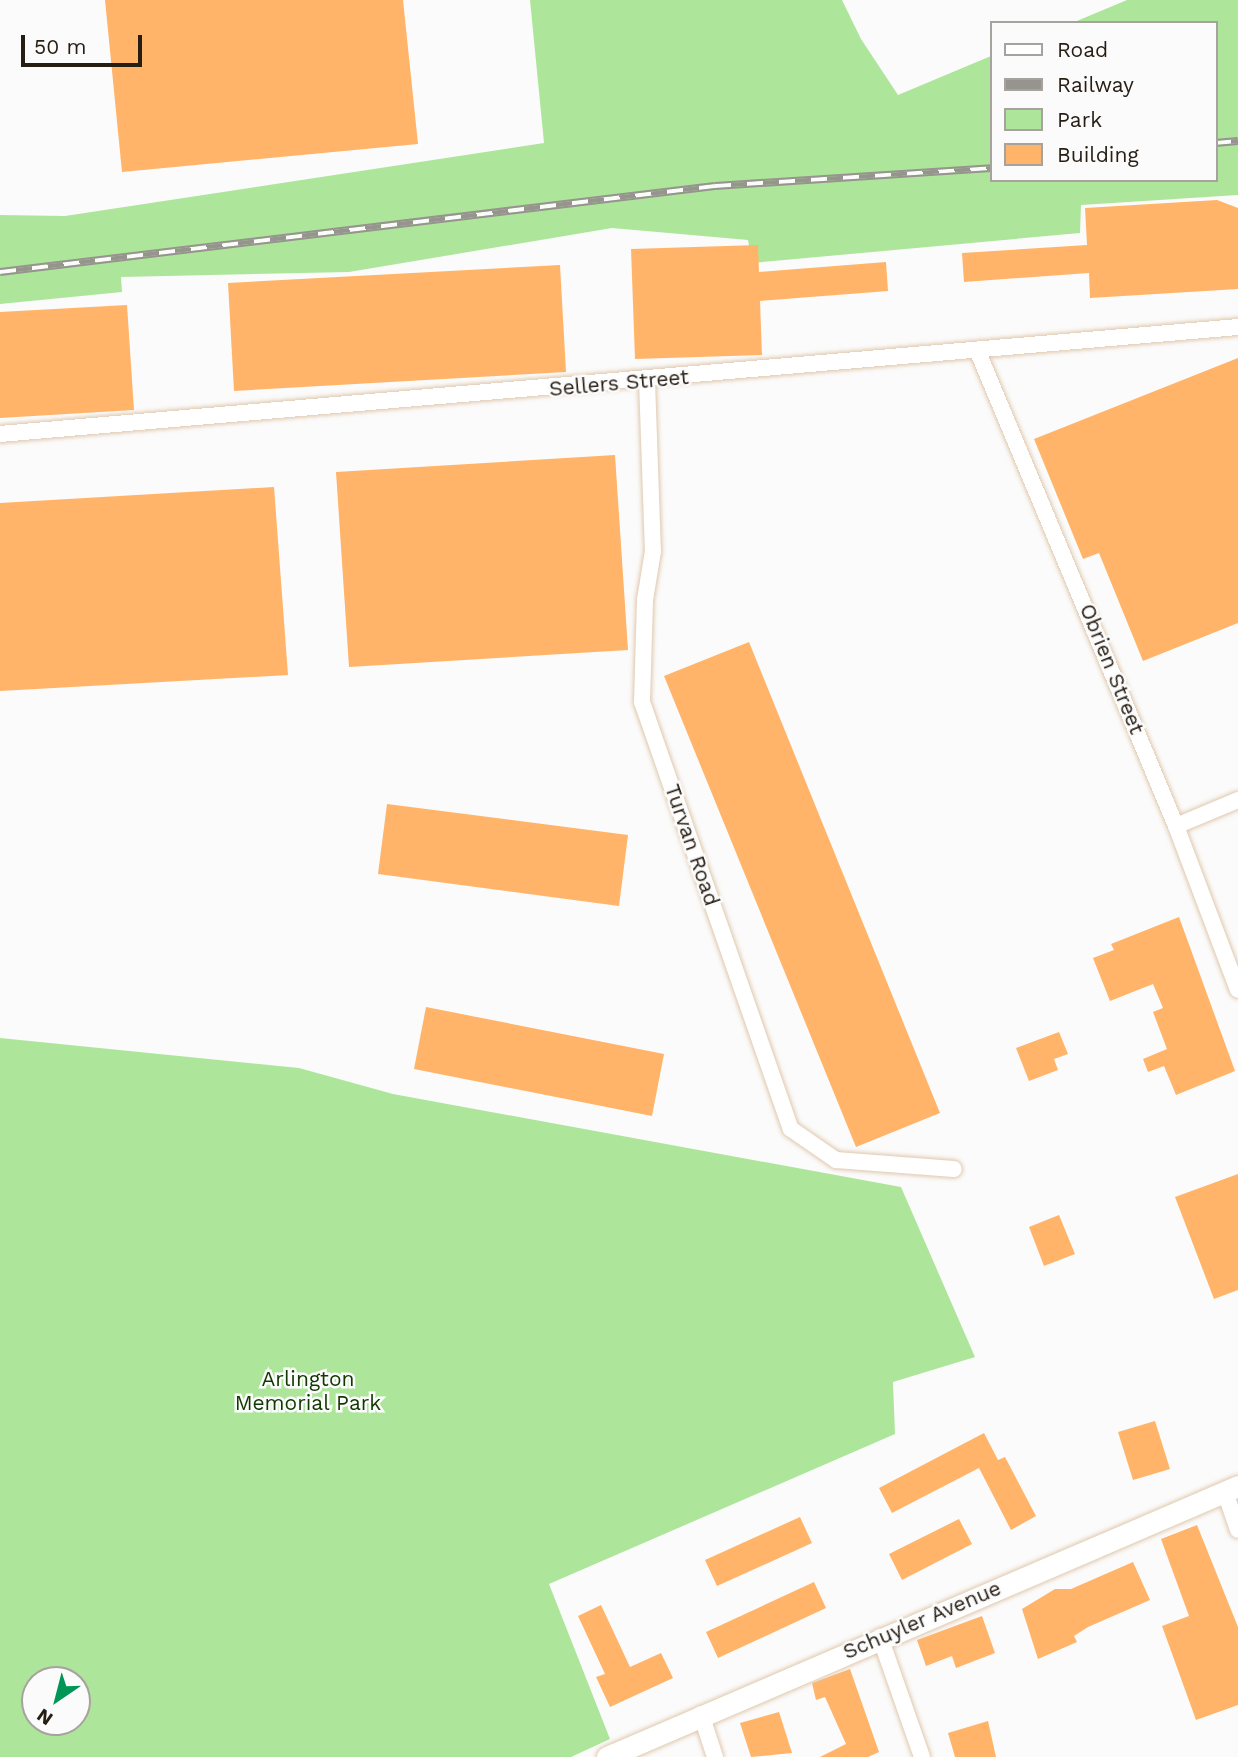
<!DOCTYPE html>
<style>
body{margin:0}
#map{position:relative;width:1238px;height:1757px;overflow:hidden;background:#fbfbfb;font-family:"Work Sans",sans-serif}
div>[style]{position:absolute}
[style*='--x']{left:calc(var(--x)*1px);top:calc(var(--y)*1px);width:calc(var(--w)*1px);rotate:calc(var(--a)*1deg)}
.green>*{inset:0;background:#ade69a}
.building>*{inset:0;background:#ffb469}
.roads{filter:drop-shadow(0 0 2px #e0c8ad) drop-shadow(0 0 2px #e0c8ad)}
.street>*{height:16px;margin:-8px;padding:0 8px;transform-origin:8px;border-radius:8px;background:#fff}
.secondary>*{height:21px;margin:-10.5px;padding:0 10.5px;transform-origin:10.5px;border-radius:10.5px;background:#fff}
.rail>*{height:8px;margin-top:-4px;transform-origin:0;background:repeating-linear-gradient(90deg,#fbfbfb 0 16px,#97938e 0 32px);box-sizing:border-box;border-block:2px solid #97938e}
span{translate:-50% -50%;white-space:nowrap;text-align:center;line-height:1.15;-webkit-text-stroke:5px #fbfbfb;paint-order:stroke}
.street-label{font-size:21px;color:#261d13}
.park-label{font-size:21px;color:#113800}
.legend{position:absolute;left:990px;top:21px;width:228px;height:161px;box-sizing:border-box;background:#fbfbfb;border:2px solid #a6a29e;margin:0;padding:9px 12px;list-style:none;font-size:21px;color:#261d13}
.legend li{display:flex;align-items:center;gap:14px;height:35px}
.legend b{width:35px;border:2px solid #a6a29e}
.north{position:absolute;left:21px;top:1666px;width:70px;height:70px;box-sizing:border-box;background:#fbfbfb;border:2px solid #a6a29e;border-radius:50%;rotate:215deg;font-size:19px;font-weight:700;line-height:28px;text-align:center;color:#261d13}
.north::after{content:'';display:block;margin:auto;width:24px;height:32px;background:#009657;clip-path:polygon(50% 0,100% 100%,50% 72%,0 100%)}
.scale{position:absolute;left:21px;top:35px;width:121px;height:32px;box-sizing:border-box;border:4px solid #261d13;border-top:0;padding-left:9px;font-size:21px;line-height:24px;white-space:nowrap;color:#261d13;-webkit-text-stroke:5px #fbfbfb;paint-order:stroke}
</style>
<div id="map">
<div class="green">
<i style="clip-path:polygon(530px 0,842px 0,861px 39px,898px 95px,991px 56px,991px 180px,1215px 180px,1215px 23px,1072px 23px,1127px 0,1238px 0,1238px 195px,1081px 205px,1080px 233px,752px 263px,748px 240px,612px 228px,349px 272px,121px 277px,122px 292px,0 304px,0 215px,65px 216px,544px 143px)"></i>
<i style="clip-path:polygon(evenodd,0 1038px,299px 1068px,393px 1094px,901px 1187px,975px 1357px,893px 1382px,895px 1434px,549px 1584px,610px 1739px,571px 1757px,0 1757px,0 1038px,77px 1680px,77px 1722px,35px 1722px,35px 1680px,77px 1680px)"></i>
</div>
<div class="building">
<i style="clip-path:polygon(105px 0,403px 0,418px 144px,122px 172px)"></i>
<i style="clip-path:polygon(1217px 200px,1238px 208px,1238px 289px,1090px 298px,1089px 273px,964px 282px,962px 253px,1087px 245px,1085px 208px)"></i>
<i style="clip-path:polygon(758px 245px,759px 272px,886px 262px,888px 291px,760px 301px,762px 355px,635px 359px,631px 249px)"></i>
<i style="clip-path:polygon(560px 265px,566px 372px,234px 391px,228px 283px)"></i>
<i style="clip-path:polygon(127px 305px,134px 410px,0 418px,0 312px)"></i>
<i style="clip-path:polygon(1238px 358px,1238px 623px,1143px 661px,1099px 553px,1083px 559px,1034px 439px)"></i>
<i style="clip-path:polygon(615px 455px,628px 650px,349px 667px,336px 472px)"></i>
<i style="clip-path:polygon(274px 487px,288px 675px,0 691px,0 503px)"></i>
<i style="clip-path:polygon(749px 642px,940px 1113px,856px 1147px,664px 676px)"></i>
<i style="clip-path:polygon(387px 804px,628px 835px,619px 906px,378px 874px)"></i>
<i style="clip-path:polygon(1179px 917px,1235px 1071px,1176px 1095px,1164px 1066px,1148px 1072px,1143px 1059px,1167px 1049px,1153px 1012px,1163px 1008px,1153px 984px,1110px 1001px,1093px 958px,1114px 950px,1111px 944px)"></i>
<i style="clip-path:polygon(426px 1007px,664px 1054px,652px 1116px,414px 1069px)"></i>
<i style="clip-path:polygon(1059px 1032px,1068px 1054px,1054px 1059px,1058px 1070px,1029px 1081px,1016px 1048px)"></i>
<i style="clip-path:polygon(1238px 1174px,1238px 1290px,1214px 1299px,1175px 1197px)"></i>
<i style="clip-path:polygon(1059px 1215px,1075px 1254px,1044px 1266px,1029px 1227px)"></i>
<i style="clip-path:polygon(1155px 1421px,1170px 1469px,1133px 1480px,1118px 1432px)"></i>
<i style="clip-path:polygon(984px 1433px,998px 1460px,1005px 1457px,1036px 1516px,1011px 1530px,979px 1468px,892px 1513px,879px 1488px)"></i>
<i style="clip-path:polygon(800px 1517px,812px 1543px,717px 1586px,705px 1560px)"></i>
<i style="clip-path:polygon(959px 1519px,972px 1544px,902px 1580px,889px 1554px)"></i>
<i style="clip-path:polygon(1197px 1525px,1238px 1627px,1238px 1705px,1196px 1720px,1162px 1626px,1189px 1616px,1161px 1539px)"></i>
<i style="clip-path:polygon(1133px 1562px,1150px 1600px,1088px 1627px,1074px 1636px,1077px 1642px,1038px 1659px,1022px 1609px,1055px 1589px,1071px 1589px)"></i>
<i style="clip-path:polygon(814px 1582px,826px 1608px,718px 1658px,706px 1632px)"></i>
<i style="clip-path:polygon(601px 1605px,630px 1667px,661px 1653px,673px 1678px,610px 1707px,596px 1677px,605px 1674px,578px 1616px)"></i>
<i style="clip-path:polygon(982px 1616px,995px 1653px,956px 1668px,952px 1656px,926px 1666px,917px 1640px)"></i>
<i style="clip-path:polygon(850px 1669px,879px 1752px,868px 1757px,820px 1757px,846px 1744px,825px 1697px,816px 1700px,812px 1683px)"></i>
<i style="clip-path:polygon(779px 1712px,792px 1753px,751px 1757px,740px 1723px)"></i>
<i style="clip-path:polygon(988px 1721px,996px 1757px,955px 1757px,948px 1733px)"></i>
</div>
<div class="roads">
<div class="street">
<i style="--x:978;--y:352;--w:514;--a:67.33"></i>
<i style="--x:1176;--y:826;--w:175;--a:69.3"></i>
<i style="--x:647;--y:381;--w:170;--a:88"></i>
<i style="--x:653;--y:551;--w:50;--a:99.3"></i>
<i style="--x:645;--y:600;--w:102;--a:91.7"></i>
<i style="--x:642;--y:702;--w:452;--a:70.8"></i>
<i style="--x:791;--y:1129;--w:55;--a:34.6"></i>
<i style="--x:836;--y:1160;--w:118;--a:4.4"></i>
<i style="--x:0;--y:434;--w:1243;--a:-4.94"></i>
<i style="--x:1176;--y:826;--w:67;--a:-22.8"></i>
<i style="--x:1225;--y:1492;--w:40;--a:71.1"></i>
<i style="--x:880;--y:1637;--w:127;--a:70.7"></i>
<i style="--x:701;--y:1714;--w:45;--a:72"></i>
</div>
<div class="secondary">
<i style="--x:607;--y:1757;--w:687;--a:-23.24"></i>
</div>
</div>
<div class="rail">
<i style="--x:1215;--y:143;--w:23;--a:-5"></i>
<i style="--x:0;--y:272;--w:720;--a:-6.86"></i>
<i style="--x:715;--y:186;--w:277;--a:-3.7"></i>
</div>
<div class="street-label">
<span style="left:619px;top:383px;rotate:-5deg">Sellers Street</span>
<span style="left:1112px;top:669px;rotate:68deg">Obrien Street</span>
<span style="left:692px;top:845px;rotate:71deg">Turvan Road</span>
<span style="left:922px;top:1620px;rotate:-23deg">Schuyler Avenue</span>
</div>
<div class="park-label">
<span style="left:308px;top:1391px">Arlington<br>Memorial Park</span>
</div>
<ul class="legend">
<li><b style="height:9px;background:#fff"></b>Road</li>
<li><b style="height:9px;background:#97938e"></b>Railway</li>
<li><b style="height:19px;background:#ade69a"></b>Park</li>
<li><b style="height:19px;background:#ffb469"></b>Building</li>
</ul>
<div class="north">N</div>
<div class="scale">50 m</div>
</div>
